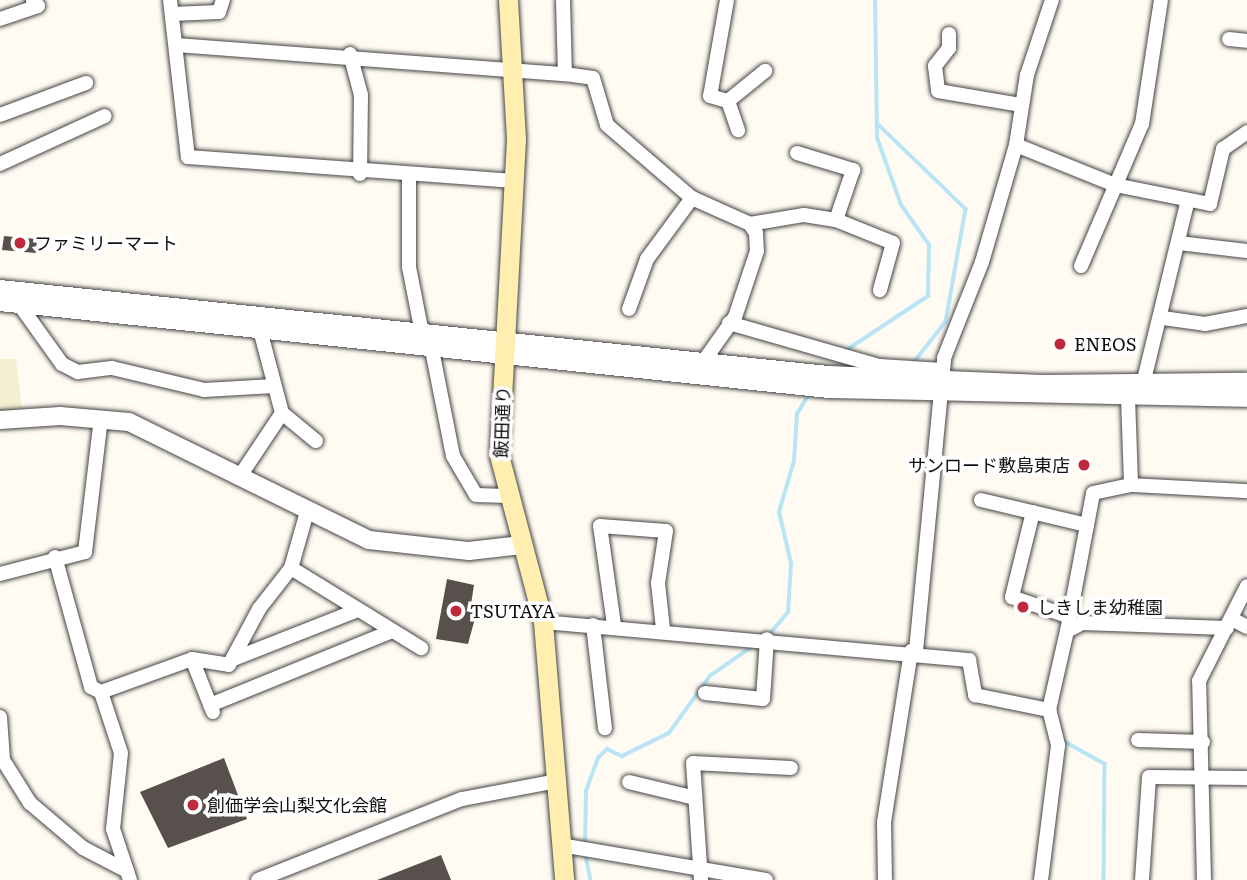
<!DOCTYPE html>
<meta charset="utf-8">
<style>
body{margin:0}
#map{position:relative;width:1247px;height:880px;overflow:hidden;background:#fffbf2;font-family:Literata,"Noto Sans JP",serif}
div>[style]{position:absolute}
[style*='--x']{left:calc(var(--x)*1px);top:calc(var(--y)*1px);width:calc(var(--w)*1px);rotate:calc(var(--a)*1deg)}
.farmland>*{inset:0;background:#f5efd2}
.stream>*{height:3.5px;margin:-1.75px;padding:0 1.75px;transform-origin:1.75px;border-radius:1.75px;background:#b8e4f6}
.building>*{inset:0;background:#58504c}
.roads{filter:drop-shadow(0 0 2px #434343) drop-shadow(0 0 2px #434343)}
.minor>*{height:14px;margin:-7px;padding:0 7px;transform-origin:7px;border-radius:7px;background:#fff}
.tertiary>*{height:18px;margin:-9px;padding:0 9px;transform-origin:9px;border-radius:9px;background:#fff}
.secondary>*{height:19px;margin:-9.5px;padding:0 9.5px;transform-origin:9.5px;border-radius:9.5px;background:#feeeaf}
.dots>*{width:19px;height:19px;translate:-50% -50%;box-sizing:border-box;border:4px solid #fff;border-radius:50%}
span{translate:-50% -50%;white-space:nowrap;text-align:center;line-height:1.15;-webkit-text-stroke:7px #fff;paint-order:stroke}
.poi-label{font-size:18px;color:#101010}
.left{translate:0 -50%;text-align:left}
.right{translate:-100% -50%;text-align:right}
.street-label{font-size:18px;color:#101010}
</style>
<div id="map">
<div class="farmland">
<i style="clip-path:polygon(0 359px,16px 359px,23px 418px,0 420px)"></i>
</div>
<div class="stream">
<i style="--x:879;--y:125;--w:121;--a:44"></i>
<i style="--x:966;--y:209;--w:115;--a:100"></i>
<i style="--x:946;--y:322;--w:53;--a:128.2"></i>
<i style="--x:845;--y:351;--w:100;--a:-33.5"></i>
<i style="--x:928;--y:296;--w:51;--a:-88.9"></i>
<i style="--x:929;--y:245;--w:49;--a:-125"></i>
<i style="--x:901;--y:205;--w:71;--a:-109.7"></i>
<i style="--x:877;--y:138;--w:138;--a:-90.8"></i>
<i style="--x:768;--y:636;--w:31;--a:-50"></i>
<i style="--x:788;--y:612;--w:48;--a:-86.4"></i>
<i style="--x:791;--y:564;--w:53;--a:-103"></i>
<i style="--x:779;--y:512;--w:53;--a:-73.6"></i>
<i style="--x:794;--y:461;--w:47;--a:-86.3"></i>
<i style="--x:797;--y:414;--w:23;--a:-59"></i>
<i style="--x:1062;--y:740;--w:49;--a:29.2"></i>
<i style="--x:1105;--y:764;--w:116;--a:90.5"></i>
<i style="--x:585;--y:844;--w:53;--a:-88.9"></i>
<i style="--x:586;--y:791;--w:35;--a:-70"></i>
<i style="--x:598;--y:758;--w:13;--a:-45"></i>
<i style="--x:607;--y:749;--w:17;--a:25"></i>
<i style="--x:622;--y:756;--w:52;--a:-26.1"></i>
<i style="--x:669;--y:733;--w:70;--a:-54.3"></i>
<i style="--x:710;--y:676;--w:52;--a:-34.9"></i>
<i style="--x:586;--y:855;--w:25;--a:79"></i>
</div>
<div class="building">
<i style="clip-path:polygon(4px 236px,37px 239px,36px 253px,2px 250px)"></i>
<i style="clip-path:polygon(447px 579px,474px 585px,470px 611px,477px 611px,468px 644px,436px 639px)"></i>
<i style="clip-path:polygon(224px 758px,247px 819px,168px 848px,140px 792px)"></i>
<i style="clip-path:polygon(441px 855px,451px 880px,377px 880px)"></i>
</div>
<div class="roads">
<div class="minor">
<i style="--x:170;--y:0;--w:158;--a:83.5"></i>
<i style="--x:188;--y:157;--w:327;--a:4.2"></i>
<i style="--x:563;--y:0;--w:74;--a:88.5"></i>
<i style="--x:565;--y:74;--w:28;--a:8"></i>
<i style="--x:593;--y:78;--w:49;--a:73.4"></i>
<i style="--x:607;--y:125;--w:112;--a:40.7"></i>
<i style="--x:692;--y:198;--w:64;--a:24.1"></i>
<i style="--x:750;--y:224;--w:11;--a:56"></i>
<i style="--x:756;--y:233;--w:18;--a:87"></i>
<i style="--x:757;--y:251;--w:70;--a:108.4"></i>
<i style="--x:735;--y:317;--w:55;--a:125.4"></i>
<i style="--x:727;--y:0;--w:97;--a:100"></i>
<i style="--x:710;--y:96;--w:19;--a:16"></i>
<i style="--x:728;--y:101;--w:31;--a:71"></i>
<i style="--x:172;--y:14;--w:47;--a:-2.4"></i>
<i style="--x:219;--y:12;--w:13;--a:-72"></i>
<i style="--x:0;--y:19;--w:40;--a:-18.9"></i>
<i style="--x:38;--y:6;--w:8;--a:-130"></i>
<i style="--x:949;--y:34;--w:14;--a:90"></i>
<i style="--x:949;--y:48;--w:23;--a:128"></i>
<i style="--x:935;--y:66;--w:25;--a:83"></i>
<i style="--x:938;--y:91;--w:85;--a:9.5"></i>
<i style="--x:1229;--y:39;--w:18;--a:6"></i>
<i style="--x:176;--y:45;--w:390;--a:4.3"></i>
<i style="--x:350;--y:54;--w:42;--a:75"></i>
<i style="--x:361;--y:95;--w:79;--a:90.7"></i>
<i style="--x:728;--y:101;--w:48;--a:-39"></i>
<i style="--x:0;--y:115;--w:92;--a:-20.4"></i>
<i style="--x:1016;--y:145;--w:107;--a:22"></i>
<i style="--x:1115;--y:185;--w:97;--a:11.3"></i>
<i style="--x:1210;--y:204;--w:57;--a:-76.7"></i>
<i style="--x:1223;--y:149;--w:29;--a:-35"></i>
<i style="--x:797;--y:153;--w:59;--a:16.9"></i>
<i style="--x:853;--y:170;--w:53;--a:108.8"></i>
<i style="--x:0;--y:164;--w:115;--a:-24.6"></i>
<i style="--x:409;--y:178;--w:89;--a:90"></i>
<i style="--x:409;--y:267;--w:67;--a:78.9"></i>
<i style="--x:750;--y:224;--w:55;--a:-9.5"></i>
<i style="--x:804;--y:215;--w:32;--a:9"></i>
<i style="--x:836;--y:220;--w:61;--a:22"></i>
<i style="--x:893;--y:243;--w:49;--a:105.5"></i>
<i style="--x:1179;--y:243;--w:68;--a:6.7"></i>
<i style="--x:1081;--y:266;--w:155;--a:-66.8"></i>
<i style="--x:1142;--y:124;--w:125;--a:-81.3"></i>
<i style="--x:19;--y:304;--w:74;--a:54.4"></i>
<i style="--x:62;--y:364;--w:18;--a:27"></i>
<i style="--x:78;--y:372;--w:34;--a:-7"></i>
<i style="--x:112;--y:368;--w:95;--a:13.4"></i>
<i style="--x:204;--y:390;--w:70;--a:-3.3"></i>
<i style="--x:629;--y:309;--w:53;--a:-70.2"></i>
<i style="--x:647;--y:259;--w:76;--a:-53.6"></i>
<i style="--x:1163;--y:318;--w:42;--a:8.1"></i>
<i style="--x:1205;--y:324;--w:43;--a:-10.8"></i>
<i style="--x:729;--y:323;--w:156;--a:16"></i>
<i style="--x:879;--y:366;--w:64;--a:3.6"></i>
<i style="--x:432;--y:350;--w:108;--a:78.8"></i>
<i style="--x:453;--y:456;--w:45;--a:59.5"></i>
<i style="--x:476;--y:495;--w:31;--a:2"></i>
<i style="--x:1143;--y:384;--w:186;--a:-76.3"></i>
<i style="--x:1128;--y:397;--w:88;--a:88"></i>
<i style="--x:282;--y:413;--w:44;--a:39.5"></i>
<i style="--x:240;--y:476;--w:76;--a:-56.3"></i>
<i style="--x:282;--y:413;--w:86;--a:-104.8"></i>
<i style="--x:981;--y:500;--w:109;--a:13.3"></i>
<i style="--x:1033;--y:512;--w:88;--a:103.9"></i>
<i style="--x:1012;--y:597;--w:61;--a:19"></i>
<i style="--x:55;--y:557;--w:135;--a:74.5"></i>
<i style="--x:91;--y:687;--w:11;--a:27"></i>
<i style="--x:291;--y:568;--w:153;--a:31.6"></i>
<i style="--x:0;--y:574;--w:88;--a:-14.5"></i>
<i style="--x:85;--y:552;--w:135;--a:-83.2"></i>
<i style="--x:1232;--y:619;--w:17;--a:28"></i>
<i style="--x:543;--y:622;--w:428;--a:5.1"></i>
<i style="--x:969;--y:660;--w:36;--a:80"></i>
<i style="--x:975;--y:695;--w:76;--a:11.5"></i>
<i style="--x:593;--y:625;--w:104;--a:83.4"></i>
<i style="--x:614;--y:625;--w:100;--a:-98"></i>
<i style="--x:600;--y:526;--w:66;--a:4.3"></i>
<i style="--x:666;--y:531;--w:53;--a:98.7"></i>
<i style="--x:658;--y:583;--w:46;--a:83.8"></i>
<i style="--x:1067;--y:631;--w:140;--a:-79.3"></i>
<i style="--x:1093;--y:493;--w:39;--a:-12"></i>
<i style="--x:1131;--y:485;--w:116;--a:3"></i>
<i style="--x:916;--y:651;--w:294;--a:-84.5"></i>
<i style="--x:944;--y:358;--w:103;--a:-68.4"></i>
<i style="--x:982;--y:262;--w:122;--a:-73.8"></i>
<i style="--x:1016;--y:145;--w:71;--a:-81.1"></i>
<i style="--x:1027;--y:75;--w:79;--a:-71.6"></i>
<i style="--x:236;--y:658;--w:131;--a:-21.5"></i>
<i style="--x:192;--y:659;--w:57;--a:68.4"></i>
<i style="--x:705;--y:693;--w:58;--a:5.9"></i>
<i style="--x:763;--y:699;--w:60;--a:-86.2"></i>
<i style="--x:210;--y:705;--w:196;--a:-22.1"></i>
<i style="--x:0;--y:717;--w:43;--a:86"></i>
<i style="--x:3;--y:760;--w:51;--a:57.9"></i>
<i style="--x:30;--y:803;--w:70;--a:40.3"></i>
<i style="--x:83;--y:848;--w:50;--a:27.6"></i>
<i style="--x:1138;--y:740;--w:65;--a:1.8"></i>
<i style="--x:629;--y:782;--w:68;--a:13.6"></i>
<i style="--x:561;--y:845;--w:208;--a:9.7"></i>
<i style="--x:130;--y:880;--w:54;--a:-108.4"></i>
<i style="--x:113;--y:829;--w:76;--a:-84"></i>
<i style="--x:121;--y:753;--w:64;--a:-108.2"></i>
<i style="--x:101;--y:692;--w:97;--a:-19.9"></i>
<i style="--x:192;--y:659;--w:37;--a:9"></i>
<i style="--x:229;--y:665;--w:64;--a:-61.8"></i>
<i style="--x:259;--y:609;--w:52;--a:-52"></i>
<i style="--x:291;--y:568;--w:58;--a:-74.1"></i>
<i style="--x:258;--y:880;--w:219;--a:-21.7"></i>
<i style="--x:462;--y:799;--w:97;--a:-10.7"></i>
<i style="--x:701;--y:880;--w:117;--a:-93.9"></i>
<i style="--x:693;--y:763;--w:98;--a:2.9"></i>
<i style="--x:885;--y:880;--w:58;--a:-91"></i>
<i style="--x:884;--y:822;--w:173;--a:-81"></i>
<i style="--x:1041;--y:880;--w:136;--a:-82.8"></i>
<i style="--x:1058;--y:745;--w:36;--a:-104"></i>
<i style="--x:1049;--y:710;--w:81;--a:-77.2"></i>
<i style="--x:1067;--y:631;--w:17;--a:-28"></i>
<i style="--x:1082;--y:623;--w:145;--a:2"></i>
<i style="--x:1142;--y:880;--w:103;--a:-86.1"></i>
<i style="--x:1149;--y:777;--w:98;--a:0.6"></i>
<i style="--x:1204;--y:880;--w:199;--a:-91.4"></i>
<i style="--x:1199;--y:681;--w:106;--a:-63.2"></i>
</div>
<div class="tertiary">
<i style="--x:0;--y:289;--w:832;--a:5.93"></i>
<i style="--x:828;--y:375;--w:214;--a:2.4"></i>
<i style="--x:1042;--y:384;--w:205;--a:-0.6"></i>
<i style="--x:0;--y:302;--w:834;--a:5.99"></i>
<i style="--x:829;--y:389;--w:418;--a:1.2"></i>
<i style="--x:0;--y:420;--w:60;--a:-3.8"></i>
<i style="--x:60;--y:416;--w:69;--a:5"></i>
<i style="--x:129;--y:422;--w:267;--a:26.2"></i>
<i style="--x:369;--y:540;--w:101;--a:6.3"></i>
<i style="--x:469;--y:551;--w:53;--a:-6.5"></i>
</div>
<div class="secondary">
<i style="--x:508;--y:0;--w:139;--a:86.7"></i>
<i style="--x:516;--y:139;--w:316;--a:93.1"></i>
<i style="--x:499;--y:455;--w:173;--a:75.2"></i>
<i style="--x:543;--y:622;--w:259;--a:85.3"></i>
</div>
</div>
<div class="dots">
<i style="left:20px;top:243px;background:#bf283d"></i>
<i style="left:1060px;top:344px;background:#bf283d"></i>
<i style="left:1084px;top:465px;background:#bf283d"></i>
<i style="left:1023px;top:607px;background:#bf283d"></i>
<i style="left:456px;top:611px;background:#bf283d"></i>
<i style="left:193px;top:805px;background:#bf283d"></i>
</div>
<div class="poi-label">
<span class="left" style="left:34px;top:243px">ファミリーマート</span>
<span class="left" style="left:1074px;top:344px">ENEOS</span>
<span class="right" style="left:1070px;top:465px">サンロード敷島東店</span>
<span class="left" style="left:1037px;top:607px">しきしま幼稚園</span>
<span class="left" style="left:470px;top:611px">TSUTAYA</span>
<span class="left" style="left:207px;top:805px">創価学会山梨文化会館</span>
</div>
<div class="street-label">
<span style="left:502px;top:422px;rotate:-88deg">飯田通り</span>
</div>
</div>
